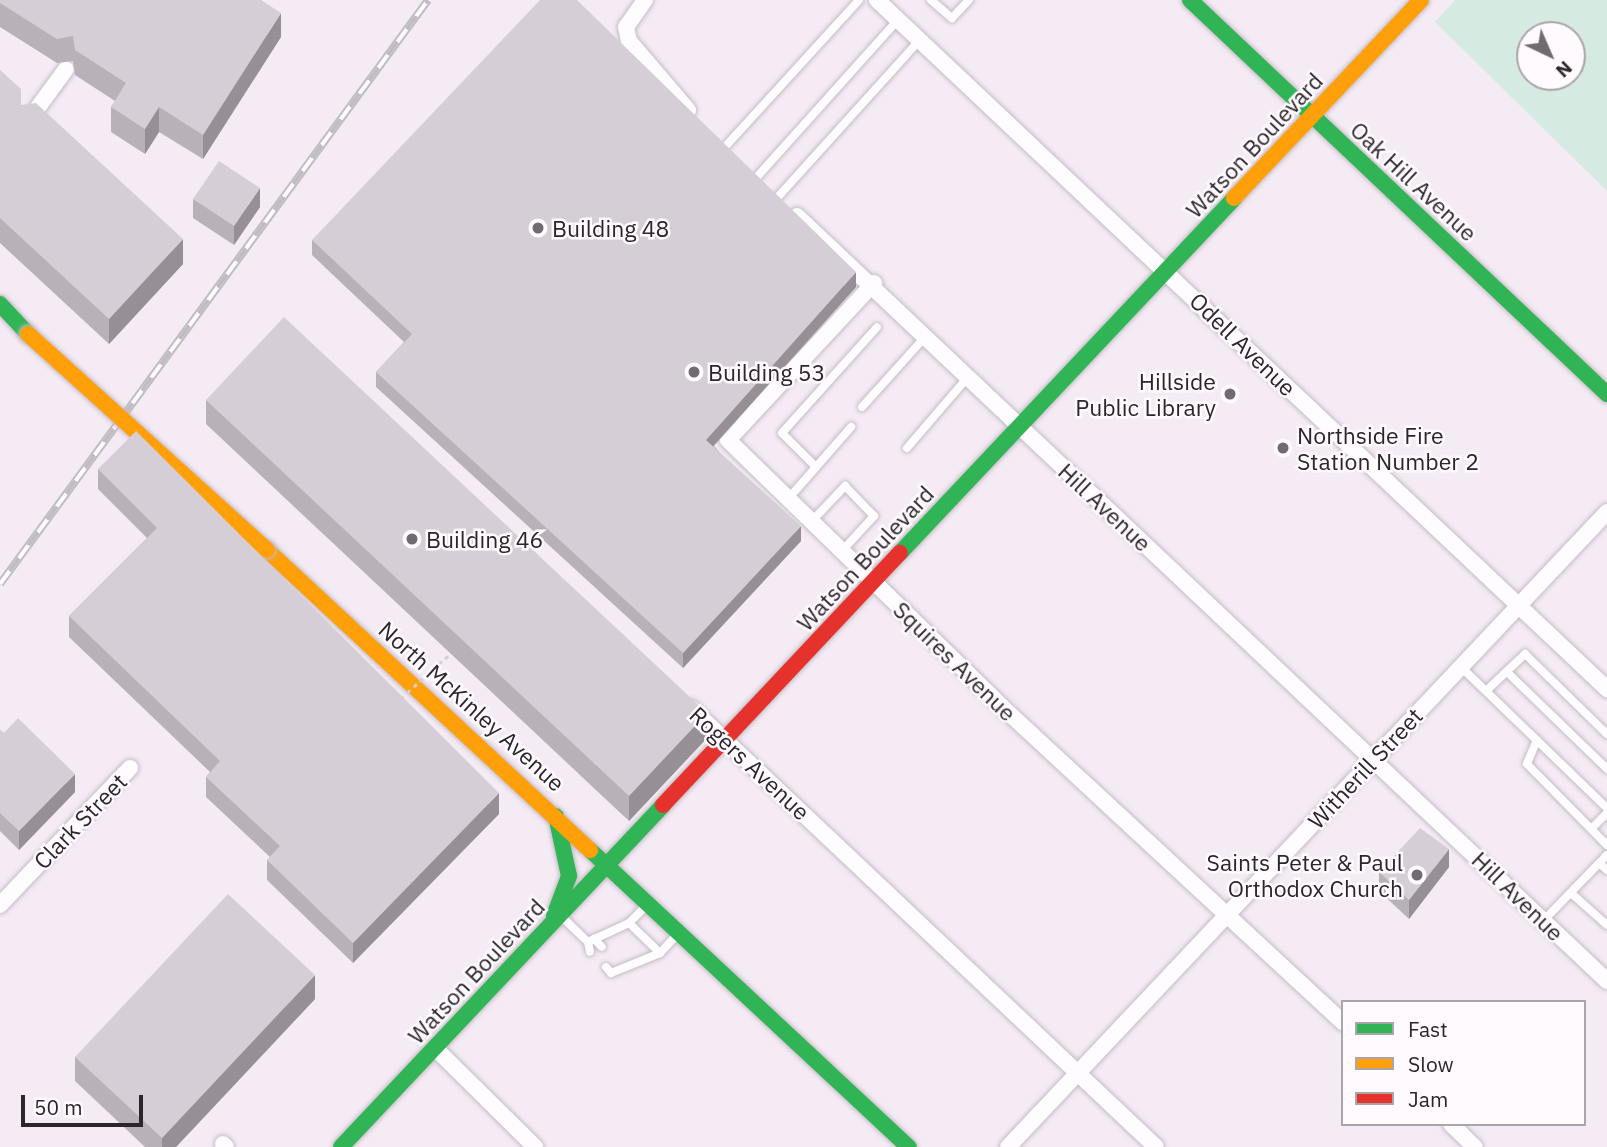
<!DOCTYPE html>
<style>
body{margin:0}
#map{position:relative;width:1607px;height:1147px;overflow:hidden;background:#f5ebf5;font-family:"IBM Plex Sans",sans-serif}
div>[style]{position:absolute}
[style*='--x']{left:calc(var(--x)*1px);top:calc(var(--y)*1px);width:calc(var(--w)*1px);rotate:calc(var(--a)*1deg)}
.green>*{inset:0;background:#d5ebe2}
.roads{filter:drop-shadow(0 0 2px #c4bdc4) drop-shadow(0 0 2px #c4bdc4)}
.lane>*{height:8px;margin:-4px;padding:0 4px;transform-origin:4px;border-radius:4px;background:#fefcfe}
.street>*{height:16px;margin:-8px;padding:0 8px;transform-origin:8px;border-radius:8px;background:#fefcfe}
.fast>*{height:16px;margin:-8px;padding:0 8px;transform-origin:8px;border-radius:8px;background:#30b455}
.slow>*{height:16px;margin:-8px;padding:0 8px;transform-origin:8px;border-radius:8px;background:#ff9f0a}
.jam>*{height:16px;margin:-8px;padding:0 8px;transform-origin:8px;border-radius:8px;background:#e5322d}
.rail>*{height:8px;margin-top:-4px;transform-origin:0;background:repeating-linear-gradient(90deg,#fefafd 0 16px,#c0bdc0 0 32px);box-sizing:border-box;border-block:2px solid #c0bdc0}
.path-bridge>*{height:2.5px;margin-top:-1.25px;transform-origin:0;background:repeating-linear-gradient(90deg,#d3cfd3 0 3.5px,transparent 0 8.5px)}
.bridges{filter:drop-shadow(0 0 2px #c4bdc4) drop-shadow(0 0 2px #c4bdc4)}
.slow-bridge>*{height:16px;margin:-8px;padding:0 8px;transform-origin:8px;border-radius:8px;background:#ff9f0a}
.wall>*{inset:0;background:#b8b1b8}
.shaded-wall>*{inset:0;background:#969096}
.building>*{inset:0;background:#d6ced6}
.dots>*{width:19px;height:19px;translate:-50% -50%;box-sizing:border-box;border:4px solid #fefafd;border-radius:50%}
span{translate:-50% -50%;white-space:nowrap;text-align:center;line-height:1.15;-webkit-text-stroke:5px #fefafd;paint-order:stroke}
.street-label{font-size:23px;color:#2c252c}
.poi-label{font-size:23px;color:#2c252c}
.left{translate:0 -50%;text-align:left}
.right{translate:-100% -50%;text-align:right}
.legend{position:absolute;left:1341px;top:1000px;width:245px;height:126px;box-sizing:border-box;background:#fefafd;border:2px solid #aaa5a9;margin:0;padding:9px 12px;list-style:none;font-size:21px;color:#2c252c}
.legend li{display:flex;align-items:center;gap:14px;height:35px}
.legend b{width:35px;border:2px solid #aaa5a9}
.north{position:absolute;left:1516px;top:21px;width:70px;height:70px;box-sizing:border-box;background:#fefafd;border:2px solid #aaa5a9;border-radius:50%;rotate:136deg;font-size:19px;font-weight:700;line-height:28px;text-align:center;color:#2c252c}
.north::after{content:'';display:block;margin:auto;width:24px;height:32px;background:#726a72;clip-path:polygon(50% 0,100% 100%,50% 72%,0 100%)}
.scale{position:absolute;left:21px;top:1095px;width:122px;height:32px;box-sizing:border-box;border:4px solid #2c252c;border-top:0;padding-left:9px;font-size:21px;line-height:24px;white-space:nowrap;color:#2c252c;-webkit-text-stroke:5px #fefafd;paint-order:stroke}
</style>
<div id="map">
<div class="green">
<i style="clip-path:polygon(evenodd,1455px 0,1607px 0,1607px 191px,1435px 22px,1455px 0,1530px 35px,1572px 35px,1572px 77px,1530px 77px,1530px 35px)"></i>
</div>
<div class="roads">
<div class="lane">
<i style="--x:931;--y:0;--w:28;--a:41"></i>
<i style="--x:952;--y:18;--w:25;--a:-47"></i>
<i style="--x:724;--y:148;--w:200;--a:-47.6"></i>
<i style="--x:756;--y:178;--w:212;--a:-48.1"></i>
<i style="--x:777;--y:198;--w:213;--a:-47.9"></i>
<i style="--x:862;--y:407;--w:94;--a:-48"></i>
<i style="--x:907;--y:448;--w:95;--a:-49.3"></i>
<i style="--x:816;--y:467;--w:48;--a:-135"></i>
<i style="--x:782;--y:433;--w:142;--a:-48.1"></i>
<i style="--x:788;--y:499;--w:96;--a:-48.8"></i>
<i style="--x:811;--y:522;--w:50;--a:-46.6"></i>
<i style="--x:845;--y:486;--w:42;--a:46"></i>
<i style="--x:874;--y:516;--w:49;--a:132.5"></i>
<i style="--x:1461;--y:667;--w:203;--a:44"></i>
<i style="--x:1507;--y:672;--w:139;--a:44.1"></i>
<i style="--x:1486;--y:691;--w:54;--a:-43.5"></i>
<i style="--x:1525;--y:654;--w:115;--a:44.3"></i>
<i style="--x:1537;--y:740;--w:26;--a:113"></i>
<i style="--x:1527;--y:764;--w:114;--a:45.4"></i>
<i style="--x:1592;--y:828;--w:21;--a:-45"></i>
<i style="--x:1599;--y:863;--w:11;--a:41"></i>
<i style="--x:1571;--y:893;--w:48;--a:41.6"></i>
<i style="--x:560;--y:915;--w:39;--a:44"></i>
<i style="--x:588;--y:942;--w:10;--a:79"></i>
<i style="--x:1544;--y:920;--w:91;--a:-45.9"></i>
<i style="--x:629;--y:923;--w:25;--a:-45"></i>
<i style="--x:594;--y:939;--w:11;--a:45"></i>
<i style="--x:588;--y:942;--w:45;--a:-24.9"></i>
<i style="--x:629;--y:923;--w:43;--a:44.1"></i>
<i style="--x:606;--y:967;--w:8;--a:50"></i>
<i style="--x:611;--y:973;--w:53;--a:-22.2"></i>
<i style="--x:660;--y:953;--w:26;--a:-47"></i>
</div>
<div class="street">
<i style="--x:645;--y:0;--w:33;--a:125"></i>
<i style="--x:626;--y:27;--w:14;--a:78"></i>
<i style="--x:629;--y:41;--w:91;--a:49.5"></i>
<i style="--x:877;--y:0;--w:1004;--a:43.34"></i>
<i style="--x:28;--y:121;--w:64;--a:-53.8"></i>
<i style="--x:797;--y:216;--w:1114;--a:43.36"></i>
<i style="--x:874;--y:283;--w:214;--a:132.9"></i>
<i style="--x:728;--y:440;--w:396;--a:44.2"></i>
<i style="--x:1012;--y:716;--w:451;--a:42.8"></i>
<i style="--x:691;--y:708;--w:639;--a:43.35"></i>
<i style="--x:0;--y:905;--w:189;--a:-46.5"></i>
<i style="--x:435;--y:1048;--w:141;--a:44.7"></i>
<i style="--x:1451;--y:1124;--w:33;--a:44"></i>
<i style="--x:223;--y:1144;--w:4;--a:45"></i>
<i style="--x:1008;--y:1147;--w:873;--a:-46.67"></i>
</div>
<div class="fast">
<i style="--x:1190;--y:0;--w:574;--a:43.38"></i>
<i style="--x:0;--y:304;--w:41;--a:47"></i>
<i style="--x:900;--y:553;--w:487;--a:-46.7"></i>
<i style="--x:590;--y:850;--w:436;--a:43"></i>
<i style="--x:554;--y:916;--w:43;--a:-69.4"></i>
<i style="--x:569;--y:876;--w:61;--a:-102.2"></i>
<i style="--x:341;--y:1147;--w:470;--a:-46.7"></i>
</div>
<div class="slow">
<i style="--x:1234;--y:198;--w:272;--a:-46.6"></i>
<i style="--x:267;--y:550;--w:441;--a:42.9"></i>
</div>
<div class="jam">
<i style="--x:663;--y:805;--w:346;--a:-46.8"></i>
</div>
</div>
<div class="rail">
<i style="--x:0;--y:584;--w:724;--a:-53.76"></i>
</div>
<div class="path-bridge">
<i style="--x:401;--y:698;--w:67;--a:-42"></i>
</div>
<div class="bridges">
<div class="slow-bridge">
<i style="--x:28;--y:334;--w:322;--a:42.1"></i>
</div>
</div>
<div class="wall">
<i style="clip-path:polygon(0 0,281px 37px,203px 159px,159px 132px,145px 154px,111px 132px,111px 107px,115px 101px,75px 75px,73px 61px,57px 63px,0 27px)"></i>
<i style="clip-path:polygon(0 70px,21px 105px,183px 264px,109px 344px,0 243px)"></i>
<i style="clip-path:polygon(193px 199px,260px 207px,234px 245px,193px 218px)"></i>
<i style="clip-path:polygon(312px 240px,856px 287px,714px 446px,801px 541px,683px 668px,376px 387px,376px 372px,404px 342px,312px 255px)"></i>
<i style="clip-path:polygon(206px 400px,707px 738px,629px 821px,206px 424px)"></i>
<i style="clip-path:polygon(98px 469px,499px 814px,353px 963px,267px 880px,267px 860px,270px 857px,206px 797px,206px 777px,210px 772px,69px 637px,69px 616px,147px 538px,98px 489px)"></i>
<i style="clip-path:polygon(0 730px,75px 792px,19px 850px,0 831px)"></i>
<i style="clip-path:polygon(1449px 867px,1409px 919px,1379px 891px,1379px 872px)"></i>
<i style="clip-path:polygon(315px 999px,176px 1147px,145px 1147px,75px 1081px,75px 1057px)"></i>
</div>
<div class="shaded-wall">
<i style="clip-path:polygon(281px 13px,281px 37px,203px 159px,203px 135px)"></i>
<i style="clip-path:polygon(159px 107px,159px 132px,145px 154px,145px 129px)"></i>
<i style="clip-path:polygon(260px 188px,260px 207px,234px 245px,234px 226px)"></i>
<i style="clip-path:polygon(183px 239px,183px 264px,109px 344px,109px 319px)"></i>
<i style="clip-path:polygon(856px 272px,856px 287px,706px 454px,706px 440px)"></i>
<i style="clip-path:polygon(801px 526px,801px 541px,683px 668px,683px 653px)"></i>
<i style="clip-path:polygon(707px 713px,707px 738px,629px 821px,629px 796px)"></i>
<i style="clip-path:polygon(75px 774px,75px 792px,19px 850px,19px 831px)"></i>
<i style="clip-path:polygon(499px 793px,499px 814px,353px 963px,353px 943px)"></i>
<i style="clip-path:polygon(1449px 849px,1449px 867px,1409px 919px,1409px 900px)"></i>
<i style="clip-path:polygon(315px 975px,315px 999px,176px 1147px,162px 1147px,162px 1138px)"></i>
</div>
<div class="building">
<i style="clip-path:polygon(0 0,261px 0,281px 13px,203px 135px,159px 107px,145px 129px,111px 107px,126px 83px,75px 50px,73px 36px,57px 39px,0 3px)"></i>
<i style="clip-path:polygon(540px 0,577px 0,856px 272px,706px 440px,801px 526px,683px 653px,376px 372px,412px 334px,312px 240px)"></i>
<i style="clip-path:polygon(0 70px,21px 89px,21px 105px,36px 103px,183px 239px,109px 319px,0 218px)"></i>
<i style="clip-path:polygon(219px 161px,260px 188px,234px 226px,193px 199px)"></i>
<i style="clip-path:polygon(284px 317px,707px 713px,629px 796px,206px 400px)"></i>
<i style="clip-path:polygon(136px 431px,499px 793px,353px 943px,267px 860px,280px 846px,206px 777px,220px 761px,69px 616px,157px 528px,98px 469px)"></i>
<i style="clip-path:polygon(18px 718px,75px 774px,19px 831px,0 813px,0 730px,4px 733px)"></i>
<i style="clip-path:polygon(1420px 828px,1449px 849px,1409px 900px,1379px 872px)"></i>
<i style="clip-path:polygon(228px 894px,315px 975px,162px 1138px,75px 1057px)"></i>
</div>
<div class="dots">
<i style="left:538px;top:228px;background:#726a72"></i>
<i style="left:694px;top:372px;background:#726a72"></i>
<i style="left:1230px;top:394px;background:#726a72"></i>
<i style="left:1283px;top:448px;background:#726a72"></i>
<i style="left:412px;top:539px;background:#726a72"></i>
<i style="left:1417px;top:875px;background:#726a72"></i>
</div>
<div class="street-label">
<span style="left:1254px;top:145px;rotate:-47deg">Watson Boulevard</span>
<span style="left:1414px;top:181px;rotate:43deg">Oak Hill Avenue</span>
<span style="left:1243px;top:344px;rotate:44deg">Odell Avenue</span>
<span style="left:1105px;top:507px;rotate:43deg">Hill Avenue</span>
<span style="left:865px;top:558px;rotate:-47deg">Watson Boulevard</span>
<span style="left:955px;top:661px;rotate:44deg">Squires Avenue</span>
<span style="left:472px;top:706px;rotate:42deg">North McKinley Avenue</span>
<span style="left:750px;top:763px;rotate:43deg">Rogers Avenue</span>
<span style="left:1365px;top:768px;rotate:-47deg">Witherill Street</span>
<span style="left:80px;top:821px;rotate:-46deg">Clark Street</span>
<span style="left:1518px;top:896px;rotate:44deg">Hill Avenue</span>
<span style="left:476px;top:971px;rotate:-47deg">Watson Boulevard</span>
</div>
<div class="poi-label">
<span class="left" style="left:552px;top:228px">Building 48</span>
<span class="left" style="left:708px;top:372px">Building 53</span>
<span class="right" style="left:1216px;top:394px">Hillside<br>Public Library</span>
<span class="left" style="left:1297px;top:448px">Northside Fire<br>Station Number 2</span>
<span class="left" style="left:426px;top:539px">Building 46</span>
<span class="right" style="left:1403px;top:875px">Saints Peter &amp; Paul<br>Orthodox Church</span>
</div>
<ul class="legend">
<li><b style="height:9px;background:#30b455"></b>Fast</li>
<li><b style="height:9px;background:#ff9f0a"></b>Slow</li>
<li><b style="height:9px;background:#e5322d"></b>Jam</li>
</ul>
<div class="north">N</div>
<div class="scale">50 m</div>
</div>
